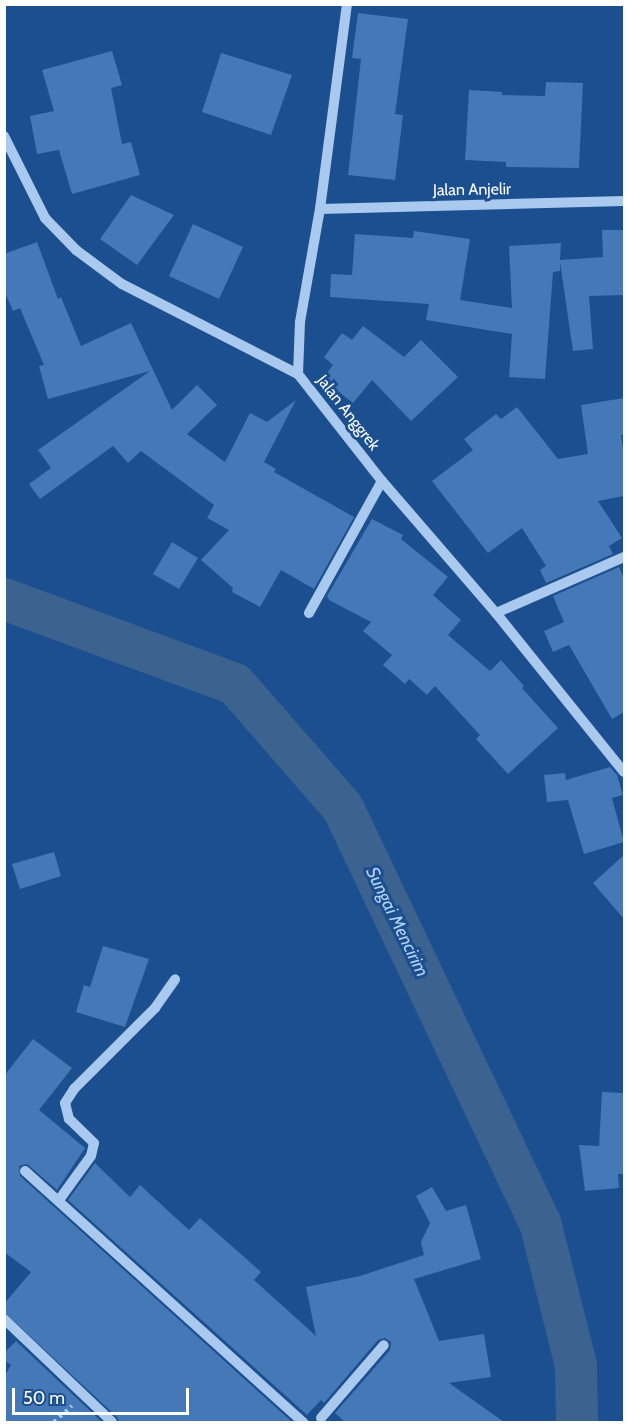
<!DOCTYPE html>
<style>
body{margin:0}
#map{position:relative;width:629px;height:1427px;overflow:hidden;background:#1b4f8f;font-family:Cabin,sans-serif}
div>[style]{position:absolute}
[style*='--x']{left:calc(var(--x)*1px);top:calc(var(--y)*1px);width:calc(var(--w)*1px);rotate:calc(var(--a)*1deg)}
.river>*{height:42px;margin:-21px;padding:0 21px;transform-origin:21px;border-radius:21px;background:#3c6290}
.building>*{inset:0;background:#4478b7}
.path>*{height:4px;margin-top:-2px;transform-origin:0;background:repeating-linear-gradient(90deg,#a9c9ee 0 3px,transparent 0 7.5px)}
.minor>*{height:10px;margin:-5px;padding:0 5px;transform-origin:5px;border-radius:5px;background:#a9c9ee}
span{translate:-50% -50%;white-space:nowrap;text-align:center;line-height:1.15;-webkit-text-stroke:6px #1b4f8f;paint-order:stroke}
.street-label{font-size:16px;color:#fff}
.water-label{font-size:18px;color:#b5d3f5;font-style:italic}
.frame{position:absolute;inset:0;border:6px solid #fff;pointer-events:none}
.scale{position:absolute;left:12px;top:1388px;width:177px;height:27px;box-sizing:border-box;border:3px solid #fff;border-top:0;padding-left:8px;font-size:18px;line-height:21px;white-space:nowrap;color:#fff;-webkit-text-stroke:4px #1b4f8f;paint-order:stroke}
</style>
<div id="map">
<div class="river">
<i style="--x:4;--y:599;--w:246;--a:20.2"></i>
<i style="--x:235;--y:684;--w:164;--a:48.9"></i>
<i style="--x:343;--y:808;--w:458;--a:64.6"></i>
<i style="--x:540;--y:1222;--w:147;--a:75.9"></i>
<i style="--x:576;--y:1365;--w:57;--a:89"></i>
</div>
<div class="building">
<i style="clip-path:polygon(358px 13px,408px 19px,395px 114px,403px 115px,395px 180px,348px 175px,361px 59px,352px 58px)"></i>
<i style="clip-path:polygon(112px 51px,122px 85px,111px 88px,122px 144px,131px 142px,140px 175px,72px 194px,59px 150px,37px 154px,30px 116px,54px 111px,42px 70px)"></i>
<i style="clip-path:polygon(221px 53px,292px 75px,271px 135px,202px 112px)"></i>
<i style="clip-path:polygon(546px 82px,583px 83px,579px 168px,506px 167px,506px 162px,465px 160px,469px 90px,502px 92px,502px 95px,545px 96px)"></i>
<i style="clip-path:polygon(131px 195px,174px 215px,137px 265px,100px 239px)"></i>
<i style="clip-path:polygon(193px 224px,243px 247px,219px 299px,169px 276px)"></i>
<i style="clip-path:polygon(602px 230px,624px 230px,624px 295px,589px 296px,593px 349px,573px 351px,560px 262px,560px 271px,553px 272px,545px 379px,509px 377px,512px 334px,426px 320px,429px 304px,330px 297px,331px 274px,352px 275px,355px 234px,413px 238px,414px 231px,470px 239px,460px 300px,512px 308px,509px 246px,561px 243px,560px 260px,603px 257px)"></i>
<i style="clip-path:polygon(37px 242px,58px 299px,61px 297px,81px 346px,131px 323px,172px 410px,197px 385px,217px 405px,187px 434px,225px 462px,250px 413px,267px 422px,296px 400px,264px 462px,276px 469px,274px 472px,354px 517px,314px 589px,281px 570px,260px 607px,232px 592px,233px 588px,201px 560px,229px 530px,207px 518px,214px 505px,141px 451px,128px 463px,113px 446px,40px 499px,29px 484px,51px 468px,38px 450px,150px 371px,48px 399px,39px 366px,44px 365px,20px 308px,13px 311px,4px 290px,4px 254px)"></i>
<i style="clip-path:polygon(363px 326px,404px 357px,421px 340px,458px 377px,411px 421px,372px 380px,353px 403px,322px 379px,333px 365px,324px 357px,342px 333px,352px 340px)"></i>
<i style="clip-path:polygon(624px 398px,624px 435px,621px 435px,624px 455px,624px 496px,598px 501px,622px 538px,609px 546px,613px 554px,546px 583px,540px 570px,546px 566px,522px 528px,488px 553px,432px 481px,473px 450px,464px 439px,496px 414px,501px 419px,517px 407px,558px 459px,588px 454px,581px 405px)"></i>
<i style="clip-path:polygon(372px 519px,403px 535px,401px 539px,448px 577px,433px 595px,461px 620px,448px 635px,490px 671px,501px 660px,524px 686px,522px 688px,558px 728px,508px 774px,476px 739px,480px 735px,435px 686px,427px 695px,409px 679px,405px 684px,383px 665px,392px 655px,363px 631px,371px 622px,329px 600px,327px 596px)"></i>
<i style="clip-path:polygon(172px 542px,198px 558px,179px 589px,153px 574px)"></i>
<i style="clip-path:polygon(619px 567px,624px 579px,624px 712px,612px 719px,569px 645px,553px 652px,544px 631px,564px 622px,553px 596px)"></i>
<i style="clip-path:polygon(610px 767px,617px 775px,623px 795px,612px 798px,624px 842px,584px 854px,568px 800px,547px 802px,544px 775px,565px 773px,566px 780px)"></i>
<i style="clip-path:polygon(54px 852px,61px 876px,20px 889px,12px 864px)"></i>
<i style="clip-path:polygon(624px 855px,624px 919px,593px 883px)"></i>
<i style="clip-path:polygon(103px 946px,149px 959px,125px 1027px,76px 1012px,84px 985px,90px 987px)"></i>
<i style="clip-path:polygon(33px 1039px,72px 1068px,39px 1110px,85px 1148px,57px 1190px,27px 1164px,19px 1166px,20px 1176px,292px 1422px,119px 1422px,117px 1417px,4px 1312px,4px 1304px,31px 1272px,4px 1252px,4px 1076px)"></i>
<i style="clip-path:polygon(602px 1092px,624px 1093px,624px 1174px,618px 1174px,619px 1188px,585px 1191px,579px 1145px,599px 1146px)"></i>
<i style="clip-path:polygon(95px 1163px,130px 1197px,140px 1185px,189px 1230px,200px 1218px,261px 1272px,254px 1280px,316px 1336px,306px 1287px,360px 1276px,424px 1255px,421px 1242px,430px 1223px,416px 1196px,432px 1187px,446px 1211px,466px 1205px,481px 1259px,414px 1279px,439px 1341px,484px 1334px,491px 1377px,449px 1383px,504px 1422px,345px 1422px,335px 1413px,390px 1350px,391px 1342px,385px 1338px,378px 1340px,324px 1403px,321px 1400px,307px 1415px,68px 1200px)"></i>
<i style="clip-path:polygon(16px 1341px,102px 1422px,4px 1422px,4px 1377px,11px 1365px,4px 1360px,4px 1353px)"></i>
</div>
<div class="path">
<i style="--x:54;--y:1422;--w:24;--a:-42"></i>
</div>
<div class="minor">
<i style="--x:4;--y:136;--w:92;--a:63.4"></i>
<i style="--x:45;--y:218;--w:45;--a:45.9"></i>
<i style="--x:76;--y:250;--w:57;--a:36.5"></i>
<i style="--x:122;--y:284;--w:198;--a:27.1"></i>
<i style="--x:298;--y:374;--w:136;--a:51.9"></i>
<i style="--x:382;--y:481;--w:174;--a:49.2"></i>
<i style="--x:496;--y:613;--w:204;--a:51.2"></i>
<i style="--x:320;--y:209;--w:304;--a:-1.5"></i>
<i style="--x:298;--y:374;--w:52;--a:-87.8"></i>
<i style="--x:300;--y:322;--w:115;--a:-80"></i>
<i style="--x:320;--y:209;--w:207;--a:-82.5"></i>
<i style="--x:309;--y:613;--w:151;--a:-61.1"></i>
<i style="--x:496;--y:613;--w:140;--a:-23.6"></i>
<i style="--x:25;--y:1171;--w:375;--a:42.1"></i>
<i style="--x:59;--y:1200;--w:54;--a:-54"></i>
<i style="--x:91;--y:1156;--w:13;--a:-77"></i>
<i style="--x:94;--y:1143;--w:35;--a:-136"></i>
<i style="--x:69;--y:1119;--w:16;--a:-104"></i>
<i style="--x:65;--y:1103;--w:17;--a:-57"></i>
<i style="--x:74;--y:1089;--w:115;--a:-45"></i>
<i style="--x:155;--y:1008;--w:35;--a:-55"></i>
<i style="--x:4;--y:1319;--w:149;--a:43.6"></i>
<i style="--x:321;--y:1418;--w:96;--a:-49.2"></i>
</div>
<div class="street-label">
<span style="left:472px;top:190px;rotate:-1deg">Jalan Anjelir</span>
<span style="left:348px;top:413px;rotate:52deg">Jalan Anggrek</span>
</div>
<div class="water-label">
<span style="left:397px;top:922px;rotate:64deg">Sungai Mencirim</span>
</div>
<div class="frame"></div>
<div class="scale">50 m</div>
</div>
